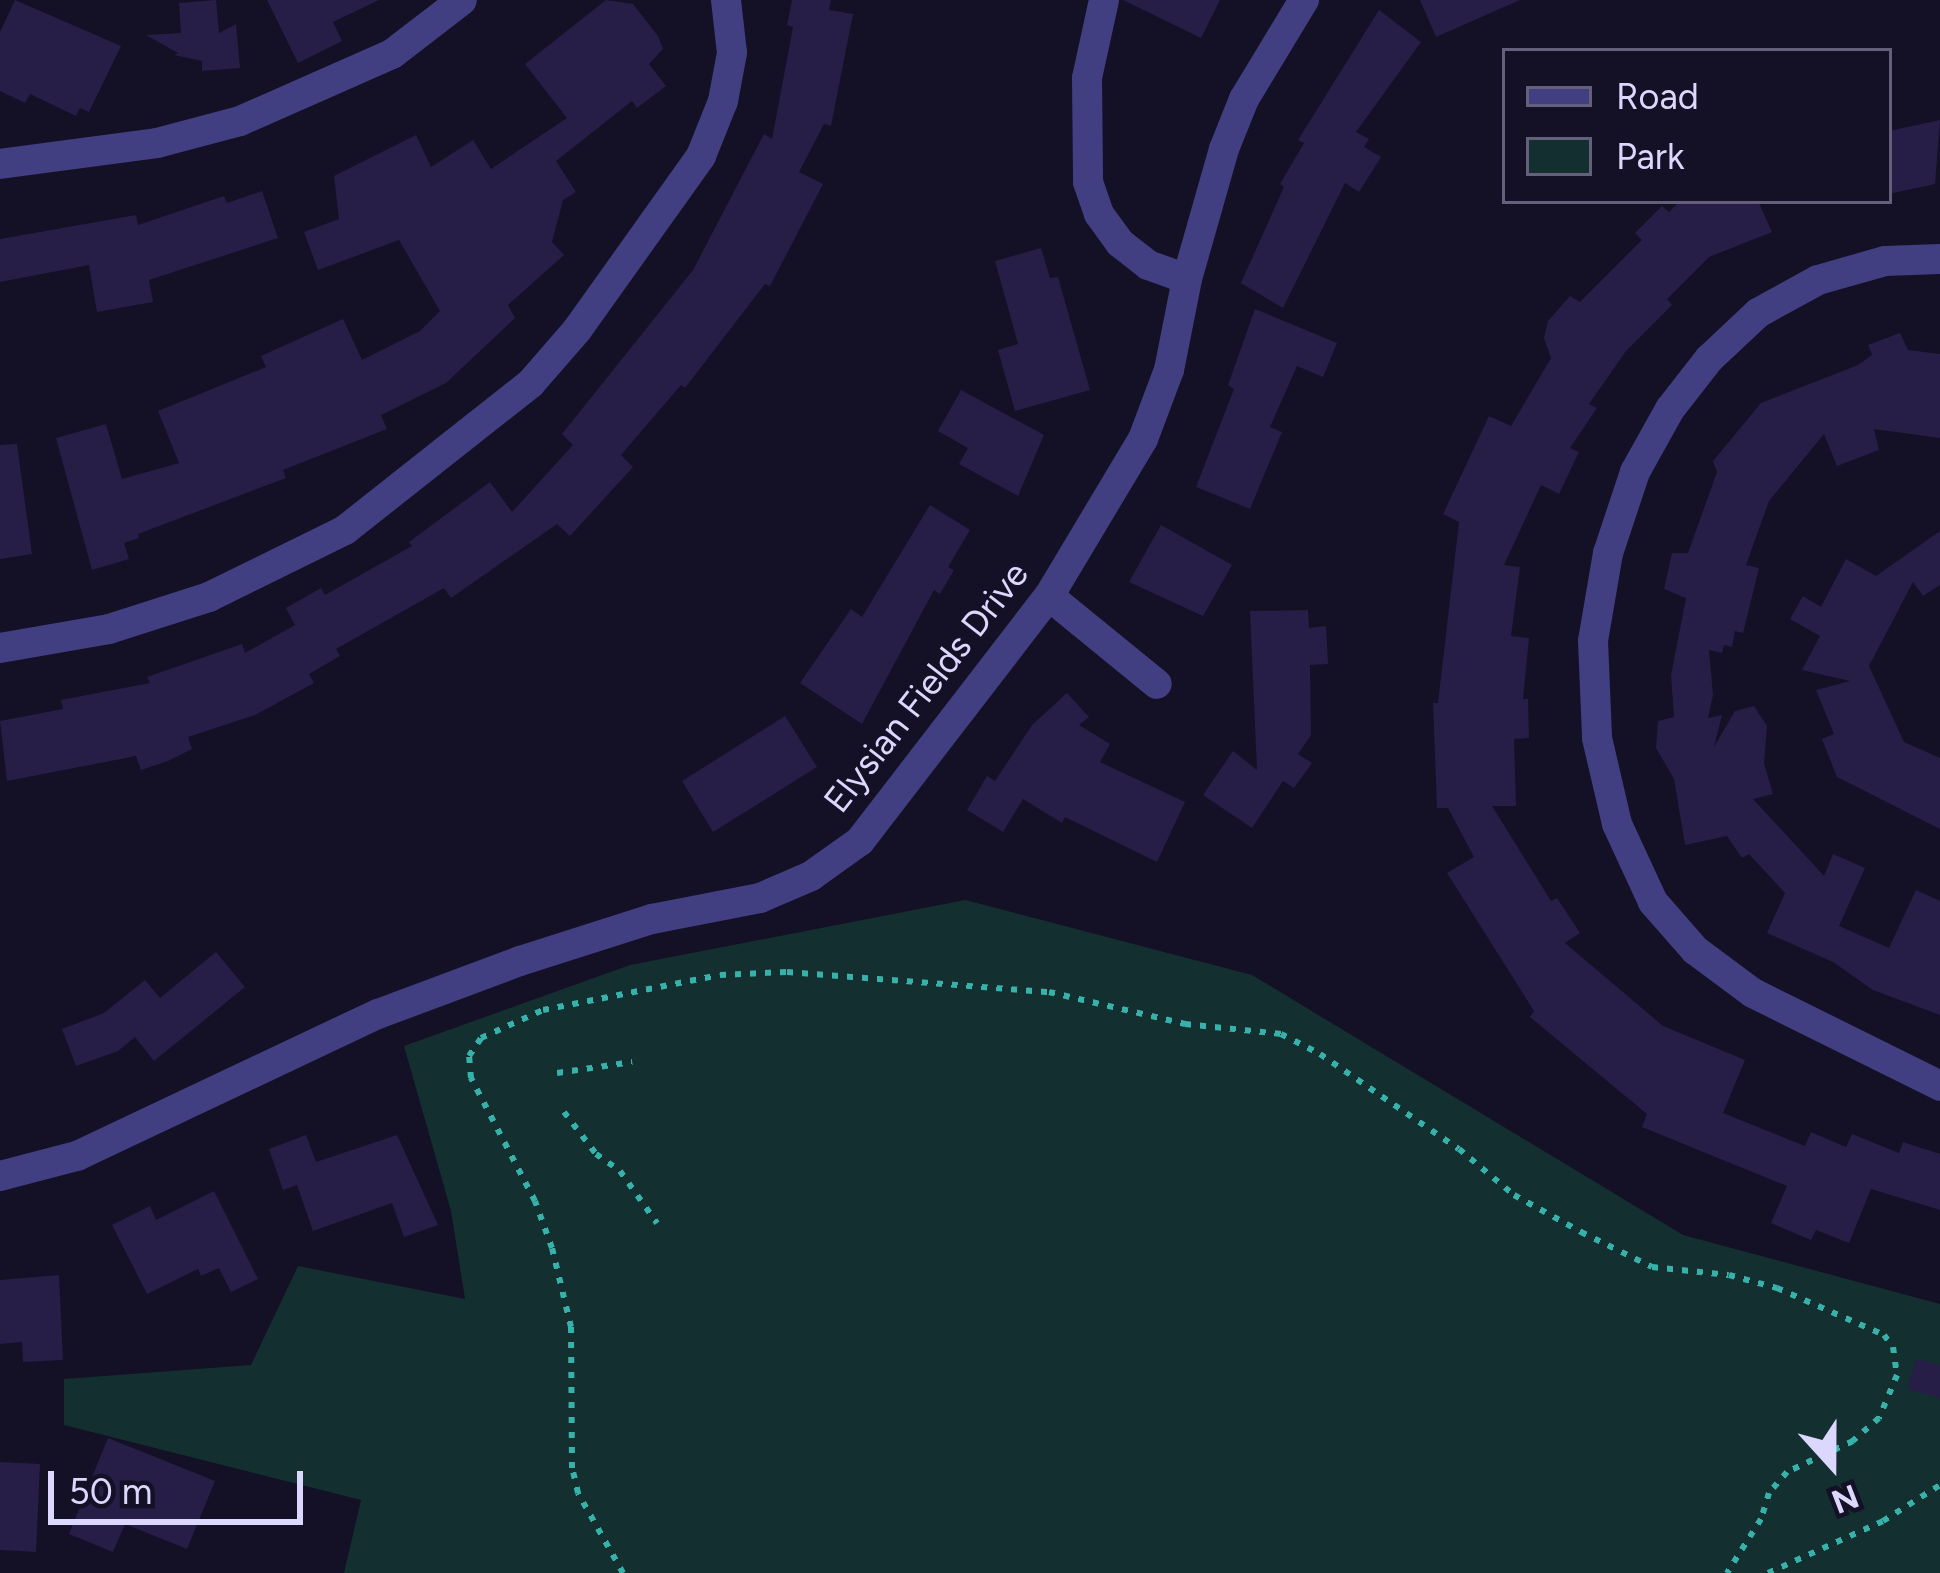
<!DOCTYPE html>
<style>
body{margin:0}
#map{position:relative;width:1940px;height:1573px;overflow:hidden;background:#141026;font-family:Figtree,sans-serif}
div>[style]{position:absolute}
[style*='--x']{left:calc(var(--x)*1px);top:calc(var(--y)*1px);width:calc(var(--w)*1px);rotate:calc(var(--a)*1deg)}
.green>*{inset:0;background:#142f2f}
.building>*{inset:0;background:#261e46}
.path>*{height:6px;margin-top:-3px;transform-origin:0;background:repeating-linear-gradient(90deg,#36b2ab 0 6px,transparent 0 15px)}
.minor>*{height:30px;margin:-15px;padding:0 15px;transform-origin:15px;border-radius:15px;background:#413e82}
span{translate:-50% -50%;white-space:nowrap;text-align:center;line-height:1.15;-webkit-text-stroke:9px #141026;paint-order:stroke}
.street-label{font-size:36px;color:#dcd7fd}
.legend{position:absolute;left:1502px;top:48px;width:390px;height:156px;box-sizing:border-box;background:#141026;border:3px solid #64607c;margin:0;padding:15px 21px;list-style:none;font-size:36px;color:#dcd7fd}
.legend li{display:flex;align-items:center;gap:24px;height:60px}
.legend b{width:60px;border:3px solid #64607c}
.north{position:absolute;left:1772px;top:1405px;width:120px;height:120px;-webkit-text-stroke:9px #141026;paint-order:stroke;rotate:159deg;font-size:33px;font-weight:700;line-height:48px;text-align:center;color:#dcd7fd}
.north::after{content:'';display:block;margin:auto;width:42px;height:54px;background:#dcd7fd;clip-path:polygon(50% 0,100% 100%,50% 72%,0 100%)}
.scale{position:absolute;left:48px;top:1471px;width:255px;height:54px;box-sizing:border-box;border:6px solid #dcd7fd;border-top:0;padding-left:15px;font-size:36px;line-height:42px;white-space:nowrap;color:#dcd7fd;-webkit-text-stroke:9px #141026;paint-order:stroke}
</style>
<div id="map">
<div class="green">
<i style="clip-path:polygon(965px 900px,1252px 975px,1683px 1235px,1940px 1304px,1940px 1573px,344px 1573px,361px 1500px,64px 1425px,64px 1379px,251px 1365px,298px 1266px,465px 1299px,451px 1211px,404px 1046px,630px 965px)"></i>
</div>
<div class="building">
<i style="clip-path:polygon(15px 0,121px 46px,89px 112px,80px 108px,76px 116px,30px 94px,25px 103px,0 91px,0 32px)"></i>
<i style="clip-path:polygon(216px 0,219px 33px,236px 24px,240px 68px,202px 71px,202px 61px,174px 55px,178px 53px,146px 35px,181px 33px,179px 3px)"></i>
<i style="clip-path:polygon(267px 0,379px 0,333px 22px,342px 41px,298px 63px)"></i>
<i style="clip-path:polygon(606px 0,633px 4px,658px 36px,663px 49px,649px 64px,666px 86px,637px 108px,632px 101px,556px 161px,576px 192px,563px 200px,552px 242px,564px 255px,508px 305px,515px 318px,446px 383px,381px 415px,387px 429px,283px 470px,286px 478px,138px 534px,139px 538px,124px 543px,129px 559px,92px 570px,56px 438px,106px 424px,122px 479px,179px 463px,158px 411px,266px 367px,261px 356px,343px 319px,362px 360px,420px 331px,440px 311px,399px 240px,318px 270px,304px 232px,339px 219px,334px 176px,416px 135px,431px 167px,473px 140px,491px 169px,567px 118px,525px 64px)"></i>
<i style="clip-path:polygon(792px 0,831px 0,829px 10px,853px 14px,831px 126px,824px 124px,799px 172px,823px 184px,770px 286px,765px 284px,685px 388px,681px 385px,621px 455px,633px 467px,570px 536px,557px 524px,451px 598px,444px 588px,336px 649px,340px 656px,309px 674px,314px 683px,255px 715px,188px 737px,192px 749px,168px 761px,141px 770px,136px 756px,7px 781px,0 721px,63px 709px,61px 700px,150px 683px,147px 677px,242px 644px,245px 653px,295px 625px,286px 608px,321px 588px,325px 595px,412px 546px,409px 542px,490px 482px,512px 512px,573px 445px,562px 434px,693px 270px,764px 134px,772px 139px,793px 27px,787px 25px)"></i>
<i style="clip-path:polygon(1123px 0,1220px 0,1201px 38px)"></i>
<i style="clip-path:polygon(1420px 0,1520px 0,1436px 37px)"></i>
<i style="clip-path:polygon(1379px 10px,1421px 42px,1356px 132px,1369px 139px,1364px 147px,1381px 157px,1359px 192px,1345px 183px,1283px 308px,1241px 283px,1284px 187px,1280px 184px,1304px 143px,1298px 140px)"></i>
<i style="clip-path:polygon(1940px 120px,1935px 184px,1889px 194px,1889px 131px)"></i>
<i style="clip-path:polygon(262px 191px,278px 238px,149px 280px,153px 302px,97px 312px,89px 265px,0 282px,0 239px,136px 215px,138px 225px,224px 196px,227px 203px)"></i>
<i style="clip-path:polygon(1680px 201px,1758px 201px,1772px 232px,1709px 257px,1667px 299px,1672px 305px,1626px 351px,1589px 404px,1597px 408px,1570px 448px,1579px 452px,1559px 494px,1541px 485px,1504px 565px,1520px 567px,1511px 636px,1529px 638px,1523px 699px,1528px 699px,1529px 738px,1514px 739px,1516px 806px,1492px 806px,1551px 901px,1557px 898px,1580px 933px,1565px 943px,1663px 1026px,1745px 1060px,1723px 1113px,1805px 1146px,1811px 1132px,1846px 1147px,1852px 1134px,1899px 1153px,1903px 1142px,1940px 1154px,1940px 1210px,1871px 1189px,1849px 1243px,1816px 1230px,1811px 1240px,1771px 1223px,1787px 1186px,1642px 1127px,1647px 1114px,1530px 1017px,1534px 1011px,1447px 873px,1474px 857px,1448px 808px,1437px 808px,1433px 703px,1438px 703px,1459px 522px,1443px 514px,1489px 416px,1511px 426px,1551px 358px,1544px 338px,1548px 321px,1570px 296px,1580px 302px,1642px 240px,1635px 233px,1662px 206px,1669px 212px)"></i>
<i style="clip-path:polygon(1041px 248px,1050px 278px,1058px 277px,1090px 390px,1015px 411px,998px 350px,1018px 344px,995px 261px)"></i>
<i style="clip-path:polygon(1255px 309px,1337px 343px,1323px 377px,1297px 366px,1270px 427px,1282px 432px,1250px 509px,1196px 487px,1234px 389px,1228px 385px)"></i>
<i style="clip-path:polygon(1900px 333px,1908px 350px,1940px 354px,1940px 438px,1874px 429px,1879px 450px,1837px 466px,1824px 434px,1769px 501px,1746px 565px,1759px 568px,1743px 633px,1735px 631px,1732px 647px,1724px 645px,1722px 653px,1709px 650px,1713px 695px,1708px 718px,1722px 715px,1714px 747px,1735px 711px,1754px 706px,1767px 726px,1764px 763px,1773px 794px,1753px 799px,1824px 876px,1833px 854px,1865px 868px,1839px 926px,1889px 948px,1916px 890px,1940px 901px,1940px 1015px,1873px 990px,1833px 962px,1767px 933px,1785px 893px,1749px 854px,1742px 858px,1727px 836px,1685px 845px,1674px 779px,1656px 748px,1658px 721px,1674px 717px,1671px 675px,1686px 598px,1664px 589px,1672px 553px,1688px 553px,1717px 472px,1713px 461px,1761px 403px,1858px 365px,1872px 355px,1868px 345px)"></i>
<i style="clip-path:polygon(961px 390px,1044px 435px,1018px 496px,959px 464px,968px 448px,938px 431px)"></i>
<i style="clip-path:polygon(17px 444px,32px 554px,0 559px,0 445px)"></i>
<i style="clip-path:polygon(930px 505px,970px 530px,948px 567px,954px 570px,940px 594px,934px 590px,862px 724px,800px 683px,851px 609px,862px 617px)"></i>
<i style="clip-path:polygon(1161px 525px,1232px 565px,1203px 616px,1129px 582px)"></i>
<i style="clip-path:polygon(1940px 531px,1940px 585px,1923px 596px,1913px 582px,1869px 666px,1904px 742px,1940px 758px,1940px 829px,1837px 777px,1822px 739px,1834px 734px,1816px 690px,1850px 681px,1802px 670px,1820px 636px,1790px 619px,1803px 596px,1821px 607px,1846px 559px,1876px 576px)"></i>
<i style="clip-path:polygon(1308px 610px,1309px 628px,1326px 626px,1328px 664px,1310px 665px,1311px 735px,1298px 754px,1312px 763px,1294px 788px,1283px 781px,1252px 828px,1203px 795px,1233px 751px,1257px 770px,1250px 611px)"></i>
<i style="clip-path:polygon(1067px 693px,1089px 717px,1079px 725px,1110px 744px,1100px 762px,1185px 802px,1157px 862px,1065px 817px,1062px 823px,1023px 799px,1003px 832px,967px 810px,987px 776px,995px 781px,1032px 725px)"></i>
<i style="clip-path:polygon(785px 716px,817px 767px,713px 832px,682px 781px)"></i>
<i style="clip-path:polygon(216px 952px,245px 987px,154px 1061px,135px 1037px,118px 1051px,76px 1066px,62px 1029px,104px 1013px,145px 980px,160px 998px)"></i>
<i style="clip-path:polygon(306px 1135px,316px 1162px,397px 1135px,438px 1225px,404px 1237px,392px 1203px,313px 1231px,297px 1185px,283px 1190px,269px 1149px)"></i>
<i style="clip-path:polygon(214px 1191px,258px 1279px,231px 1292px,219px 1268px,201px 1276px,198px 1269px,147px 1294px,112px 1225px,150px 1206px,156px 1220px)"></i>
<i style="clip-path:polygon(59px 1275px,63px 1360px,23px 1362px,22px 1342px,0 1344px,0 1280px)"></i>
<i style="clip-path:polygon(1916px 1359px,1940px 1365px,1940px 1398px,1907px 1389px)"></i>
<i style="clip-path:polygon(108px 1438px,215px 1481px,187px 1549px,125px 1524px,113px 1552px,69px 1534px)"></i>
<i style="clip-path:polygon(0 1462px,40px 1464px,36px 1552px,0 1550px)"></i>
</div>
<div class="path">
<i style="--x:557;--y:1073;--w:76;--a:-8.3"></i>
<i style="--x:564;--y:1112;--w:53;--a:52.7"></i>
<i style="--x:596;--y:1154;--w:29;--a:35"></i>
<i style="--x:620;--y:1171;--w:64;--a:54.6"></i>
<i style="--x:623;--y:1573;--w:92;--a:-119.4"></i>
<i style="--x:578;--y:1493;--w:26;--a:-103"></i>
<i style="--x:572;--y:1468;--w:141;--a:-90.4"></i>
<i style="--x:571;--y:1327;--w:81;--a:-103.5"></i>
<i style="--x:552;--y:1248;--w:50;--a:-109.9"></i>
<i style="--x:535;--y:1201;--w:139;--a:-117.5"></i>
<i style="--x:471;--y:1078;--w:22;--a:-95"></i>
<i style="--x:469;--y:1056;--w:22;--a:-56"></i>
<i style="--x:481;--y:1038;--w:68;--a:-24.3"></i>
<i style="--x:543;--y:1010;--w:180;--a:-11.2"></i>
<i style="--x:720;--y:975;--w:67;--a:-2.6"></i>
<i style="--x:787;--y:972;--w:263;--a:4.4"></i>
<i style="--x:1049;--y:992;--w:140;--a:13.2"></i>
<i style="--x:1185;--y:1024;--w:97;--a:5.9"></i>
<i style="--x:1281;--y:1034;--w:44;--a:27.1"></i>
<i style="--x:1320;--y:1054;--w:168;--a:34.4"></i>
<i style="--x:1459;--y:1149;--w:72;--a:39.9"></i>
<i style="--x:1514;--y:1195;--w:77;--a:28.9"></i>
<i style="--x:1581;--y:1232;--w:79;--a:26.2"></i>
<i style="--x:1652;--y:1267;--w:77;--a:5.9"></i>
<i style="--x:1729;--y:1275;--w:50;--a:15.2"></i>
<i style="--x:1777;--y:1288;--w:117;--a:23.7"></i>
<i style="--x:1884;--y:1335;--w:15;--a:53"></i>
<i style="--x:1893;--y:1347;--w:28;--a:82"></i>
<i style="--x:1897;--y:1375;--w:47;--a:112.7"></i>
<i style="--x:1879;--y:1418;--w:35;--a:139"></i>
<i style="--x:1853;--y:1441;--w:73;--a:154.8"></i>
<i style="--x:1787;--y:1472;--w:28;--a:131"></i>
<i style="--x:1769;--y:1493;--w:27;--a:107"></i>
<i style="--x:1761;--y:1519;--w:64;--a:122.2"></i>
<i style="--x:1768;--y:1573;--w:126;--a:-24.3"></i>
<i style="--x:1883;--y:1521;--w:67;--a:-32.3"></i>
</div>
<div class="minor">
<i style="--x:1104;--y:0;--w:80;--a:102.3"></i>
<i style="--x:1087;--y:78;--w:104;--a:89.4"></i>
<i style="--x:1088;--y:182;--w:34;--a:71"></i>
<i style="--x:1099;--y:214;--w:36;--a:54"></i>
<i style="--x:1120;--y:243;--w:36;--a:38"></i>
<i style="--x:1148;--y:265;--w:41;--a:19.7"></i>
<i style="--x:0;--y:164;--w:158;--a:-7.6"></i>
<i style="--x:157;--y:143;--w:86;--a:-14.8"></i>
<i style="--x:240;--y:121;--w:166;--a:-23.8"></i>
<i style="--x:392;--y:54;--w:88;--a:-37.6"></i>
<i style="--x:1940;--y:259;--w:55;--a:177.9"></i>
<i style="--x:1885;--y:261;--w:70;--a:164.2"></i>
<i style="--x:1818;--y:280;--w:68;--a:151.2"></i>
<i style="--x:1758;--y:313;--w:67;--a:136.8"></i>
<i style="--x:1709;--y:359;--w:63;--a:128"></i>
<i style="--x:1670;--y:409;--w:72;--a:119.1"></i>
<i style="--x:1635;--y:472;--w:85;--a:108.4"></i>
<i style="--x:1608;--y:553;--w:89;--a:99.7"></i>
<i style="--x:1593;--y:641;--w:97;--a:87.6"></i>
<i style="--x:1597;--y:738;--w:88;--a:76.9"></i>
<i style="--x:1617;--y:824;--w:86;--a:65.2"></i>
<i style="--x:1653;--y:902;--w:64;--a:48.8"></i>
<i style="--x:1695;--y:950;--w:72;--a:36.6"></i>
<i style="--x:1753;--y:993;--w:209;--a:26.4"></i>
<i style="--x:1049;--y:596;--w:139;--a:39.2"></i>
<i style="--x:0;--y:648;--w:111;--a:-9.9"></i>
<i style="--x:109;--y:629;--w:105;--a:-17.7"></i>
<i style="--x:209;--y:597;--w:152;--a:-26.2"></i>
<i style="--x:345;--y:530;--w:237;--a:-38.3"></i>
<i style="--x:531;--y:383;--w:70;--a:-49"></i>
<i style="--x:577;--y:330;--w:214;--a:-54.5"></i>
<i style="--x:701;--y:156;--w:59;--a:-68.2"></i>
<i style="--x:723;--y:101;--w:49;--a:-79.4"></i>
<i style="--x:732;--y:53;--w:53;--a:-96.5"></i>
<i style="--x:0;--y:1176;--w:80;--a:-14.6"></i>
<i style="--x:77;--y:1156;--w:333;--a:-25.3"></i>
<i style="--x:378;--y:1014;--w:152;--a:-20.5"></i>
<i style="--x:520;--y:961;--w:139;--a:-17.7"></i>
<i style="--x:652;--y:919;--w:110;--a:-11"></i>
<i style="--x:760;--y:898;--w:56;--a:-23.3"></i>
<i style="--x:811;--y:876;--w:60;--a:-35.5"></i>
<i style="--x:860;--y:841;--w:309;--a:-52.4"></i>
<i style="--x:1049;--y:596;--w:183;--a:-59.1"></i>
<i style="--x:1143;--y:439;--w:74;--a:-69.4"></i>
<i style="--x:1169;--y:370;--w:93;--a:-78.8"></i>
<i style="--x:1187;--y:279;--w:135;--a:-74.1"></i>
<i style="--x:1224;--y:149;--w:54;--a:-68.2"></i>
<i style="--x:1244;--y:99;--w:116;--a:-58.8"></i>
</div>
<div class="street-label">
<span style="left:926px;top:687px;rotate:-52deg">Elysian Fields Drive</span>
</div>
<ul class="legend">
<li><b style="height:15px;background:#413e82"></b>Road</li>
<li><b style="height:33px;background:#142f2f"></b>Park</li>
</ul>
<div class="north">N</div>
<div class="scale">50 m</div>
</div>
